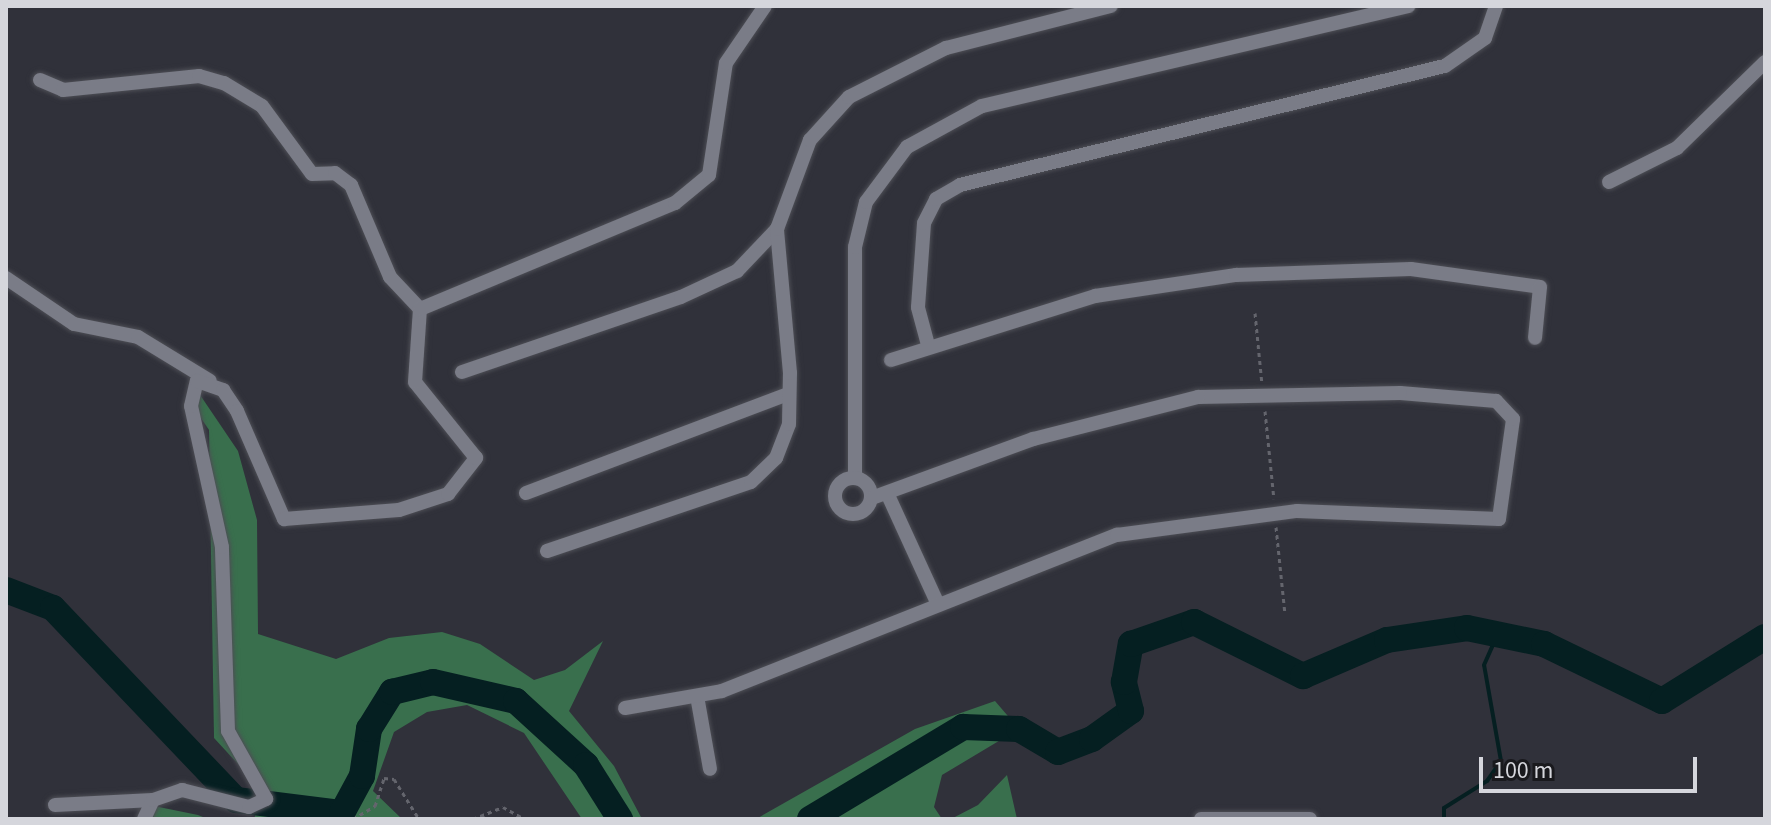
<!DOCTYPE html>
<style>
body{margin:0}
#map{position:relative;width:1771px;height:825px;overflow:hidden;background:#30313a;font-family:"Source Sans 3",sans-serif}
div>[style]{position:absolute}
[style*='--x']{left:calc(var(--x)*1px);top:calc(var(--y)*1px);width:calc(var(--w)*1px);rotate:calc(var(--a)*1deg)}
.forest>*{inset:0;background:#396f4d}
.stream>*{height:4px;margin:-2px;padding:0 2px;transform-origin:2px;border-radius:2px;background:#051f21}
.river>*{height:26px;margin:-13px;padding:0 13px;transform-origin:13px;border-radius:13px;background:#051f21}
.path>*{height:3px;margin-top:-1.5px;transform-origin:0;background:repeating-linear-gradient(90deg,#64656d 0 4px,transparent 0 8px)}
.roads{filter:drop-shadow(0 0 2px #4d4e55) drop-shadow(0 0 2px #4d4e55)}
.minor>*{height:14px;margin:-7px;padding:0 7px;transform-origin:7px;border-radius:7px;background:#7a7c87}
.minor>.ring{margin:-7px;padding:0;box-sizing:content-box;background:none;border:14px solid #7a7c87;border-radius:50%}
span{translate:-50% -50%;white-space:nowrap;text-align:center;line-height:1.15;-webkit-text-stroke:8px #19191d;paint-order:stroke}
.frame{position:absolute;inset:0;border:8px solid #d5d6dc;pointer-events:none}
.scale{position:absolute;left:1479px;top:757px;width:218px;height:36px;box-sizing:border-box;border:4px solid #d5d6dc;border-top:0;padding-left:10px;font-size:24px;line-height:28px;white-space:nowrap;color:#d5d6dc;-webkit-text-stroke:6px #19191d;paint-order:stroke}
</style>
<div id="map">
<div class="forest">
<i style="clip-path:polygon(192px 383px,238px 451px,257px 520px,258px 634px,336px 659px,389px 638px,442px 632px,480px 644px,534px 680px,565px 670px,603px 641px,569px 711px,614px 766px,642px 819px,582px 819px,524px 733px,467px 705px,427px 712px,394px 732px,373px 791px,402px 819px,254px 819px,263px 791px,214px 738px,209px 430px,190px 402px)"></i>
<i style="clip-path:polygon(995px 701px,1019px 729px,942px 775px,934px 807px,942px 819px,756px 819px,915px 729px)"></i>
<i style="clip-path:polygon(1007px 775px,1017px 819px,951px 819px,978px 805px)"></i>
<i style="clip-path:polygon(154px 806px,198px 815px,208px 819px,146px 819px)"></i>
</div>
<div class="stream">
<i style="--x:1444;--y:819;--w:11;--a:-90"></i>
<i style="--x:1444;--y:808;--w:51;--a:-32.1"></i>
<i style="--x:1487;--y:781;--w:24;--a:-55"></i>
<i style="--x:1501;--y:761;--w:97;--a:-100"></i>
<i style="--x:1484;--y:665;--w:22;--a:-66"></i>
<i style="--x:1493;--y:645;--w:19;--a:-25"></i>
</div>
<div class="river">
<i style="--x:6;--y:590;--w:50;--a:21"></i>
<i style="--x:53;--y:608;--w:265;--a:46.4"></i>
<i style="--x:236;--y:800;--w:107;--a:7"></i>
<i style="--x:342;--y:813;--w:42;--a:-61.6"></i>
<i style="--x:362;--y:776;--w:48;--a:-81.5"></i>
<i style="--x:369;--y:729;--w:44;--a:-58.1"></i>
<i style="--x:392;--y:692;--w:42;--a:-13.7"></i>
<i style="--x:433;--y:682;--w:85;--a:12.9"></i>
<i style="--x:516;--y:701;--w:95;--a:42.4"></i>
<i style="--x:586;--y:765;--w:64;--a:57.8"></i>
<i style="--x:810;--y:819;--w:179;--a:-31"></i>
<i style="--x:963;--y:727;--w:56;--a:2"></i>
<i style="--x:1019;--y:729;--w:45;--a:30.5"></i>
<i style="--x:1058;--y:752;--w:36;--a:-21"></i>
<i style="--x:1092;--y:739;--w:48;--a:-35.7"></i>
<i style="--x:1131;--y:711;--w:30;--a:-104"></i>
<i style="--x:1124;--y:682;--w:39;--a:-80"></i>
<i style="--x:1131;--y:644;--w:67;--a:-19.2"></i>
<i style="--x:1194;--y:622;--w:122;--a:26.4"></i>
<i style="--x:1303;--y:676;--w:91;--a:-23.2"></i>
<i style="--x:1387;--y:640;--w:81;--a:-8.5"></i>
<i style="--x:1467;--y:628;--w:79;--a:11.7"></i>
<i style="--x:1544;--y:644;--w:131;--a:25.8"></i>
<i style="--x:1662;--y:701;--w:121;--a:-31.9"></i>
</div>
<div class="path">
<i style="--x:1255;--y:313;--w:71;--a:84.4"></i>
<i style="--x:1265;--y:411;--w:88;--a:84.2"></i>
<i style="--x:1276;--y:527;--w:87;--a:84.1"></i>
<i style="--x:353;--y:819;--w:26;--a:-31"></i>
<i style="--x:375;--y:806;--w:29;--a:-72"></i>
<i style="--x:384;--y:778;--w:10;--a:6"></i>
<i style="--x:394;--y:779;--w:47;--a:58"></i>
<i style="--x:473;--y:819;--w:32;--a:-22"></i>
<i style="--x:503;--y:807;--w:25;--a:29"></i>
</div>
<div class="roads">
<div class="minor">
<i style="--x:40;--y:80;--w:25;--a:23"></i>
<i style="--x:63;--y:90;--w:137;--a:-5.9"></i>
<i style="--x:199;--y:76;--w:26;--a:16"></i>
<i style="--x:224;--y:83;--w:44;--a:31.2"></i>
<i style="--x:262;--y:106;--w:84;--a:53.7"></i>
<i style="--x:312;--y:174;--w:23;--a:-2"></i>
<i style="--x:335;--y:173;--w:20;--a:37"></i>
<i style="--x:351;--y:185;--w:100;--a:67"></i>
<i style="--x:390;--y:277;--w:44;--a:46.8"></i>
<i style="--x:1609;--y:182;--w:76;--a:-26.6"></i>
<i style="--x:1677;--y:148;--w:123;--a:-44.3"></i>
<i style="--x:6;--y:278;--w:82;--a:34.1"></i>
<i style="--x:74;--y:324;--w:65;--a:11.5"></i>
<i style="--x:138;--y:337;--w:84;--a:31.4"></i>
<i style="--x:928;--y:345;--w:39;--a:-105"></i>
<i style="--x:918;--y:307;--w:84;--a:-85.9"></i>
<i style="--x:924;--y:223;--w:27;--a:-63"></i>
<i style="--x:936;--y:199;--w:28;--a:-30"></i>
<i style="--x:960;--y:185;--w:499;--a:-13.8"></i>
<i style="--x:1445;--y:66;--w:49;--a:-35"></i>
<i style="--x:1485;--y:38;--w:34;--a:-71"></i>
<i style="--x:891;--y:360;--w:214;--a:-17.4"></i>
<i style="--x:1095;--y:296;--w:143;--a:-8.5"></i>
<i style="--x:1236;--y:275;--w:175;--a:-2"></i>
<i style="--x:1411;--y:269;--w:130;--a:7.9"></i>
<i style="--x:1540;--y:287;--w:51;--a:95.6"></i>
<i style="--x:462;--y:372;--w:231;--a:-18.9"></i>
<i style="--x:681;--y:297;--w:62;--a:-24.9"></i>
<i style="--x:737;--y:271;--w:58;--a:-46.4"></i>
<i style="--x:855;--y:477;--w:230;--a:-90"></i>
<i style="--x:855;--y:247;--w:46;--a:-76.3"></i>
<i style="--x:866;--y:202;--w:69;--a:-53.3"></i>
<i style="--x:907;--y:147;--w:85;--a:-28.7"></i>
<i style="--x:982;--y:106;--w:438;--a:-13.2"></i>
<i class="ring" style="left:835px;top:478px;width:22px;height:22px"></i>
<i style="--x:526;--y:493;--w:280;--a:-20.7"></i>
<i style="--x:887;--y:493;--w:120;--a:65.4"></i>
<i style="--x:547;--y:551;--w:215;--a:-18.7"></i>
<i style="--x:751;--y:482;--w:35;--a:-44"></i>
<i style="--x:776;--y:458;--w:36;--a:-69"></i>
<i style="--x:789;--y:424;--w:51;--a:-88.9"></i>
<i style="--x:790;--y:373;--w:145;--a:-95.2"></i>
<i style="--x:777;--y:229;--w:95;--a:-69.7"></i>
<i style="--x:810;--y:140;--w:58;--a:-47.8"></i>
<i style="--x:849;--y:97;--w:109;--a:-26.8"></i>
<i style="--x:946;--y:48;--w:170;--a:-14.3"></i>
<i style="--x:697;--y:696;--w:74;--a:79.9"></i>
<i style="--x:625;--y:708;--w:98;--a:-9.9"></i>
<i style="--x:722;--y:691;--w:425;--a:-21.6"></i>
<i style="--x:1117;--y:535;--w:182;--a:-7.6"></i>
<i style="--x:1297;--y:511;--w:202;--a:2.3"></i>
<i style="--x:1499;--y:519;--w:101;--a:-82"></i>
<i style="--x:1513;--y:419;--w:25;--a:-133"></i>
<i style="--x:1496;--y:401;--w:96;--a:-175.2"></i>
<i style="--x:1400;--y:393;--w:202;--a:178.9"></i>
<i style="--x:1198;--y:397;--w:170;--a:165.7"></i>
<i style="--x:1033;--y:439;--w:171;--a:159.9"></i>
<i style="--x:55;--y:805;--w:98;--a:-2.9"></i>
<i style="--x:144;--y:819;--w:21;--a:-65"></i>
<i style="--x:153;--y:800;--w:31;--a:-19"></i>
<i style="--x:182;--y:790;--w:69;--a:14.2"></i>
<i style="--x:249;--y:807;--w:19;--a:-25"></i>
<i style="--x:266;--y:799;--w:78;--a:-119.2"></i>
<i style="--x:228;--y:731;--w:184;--a:-91.9"></i>
<i style="--x:222;--y:547;--w:144;--a:-102.4"></i>
<i style="--x:191;--y:406;--w:26;--a:-77"></i>
<i style="--x:197;--y:381;--w:28;--a:19"></i>
<i style="--x:223;--y:390;--w:25;--a:56"></i>
<i style="--x:237;--y:411;--w:118;--a:66.5"></i>
<i style="--x:284;--y:519;--w:115;--a:-4.5"></i>
<i style="--x:399;--y:510;--w:52;--a:-18.1"></i>
<i style="--x:448;--y:494;--w:46;--a:-52.1"></i>
<i style="--x:476;--y:458;--w:97;--a:-128.8"></i>
<i style="--x:415;--y:382;--w:73;--a:-86.1"></i>
<i style="--x:420;--y:309;--w:276;--a:-22.6"></i>
<i style="--x:675;--y:203;--w:44;--a:-39.5"></i>
<i style="--x:709;--y:175;--w:113;--a:-81.4"></i>
<i style="--x:726;--y:63;--w:69;--a:-55.6"></i>
<i style="--x:1201;--y:819;--w:109;--a:0"></i>
</div>
</div>
<div class="frame"></div>
<div class="scale">100 m</div>
</div>
